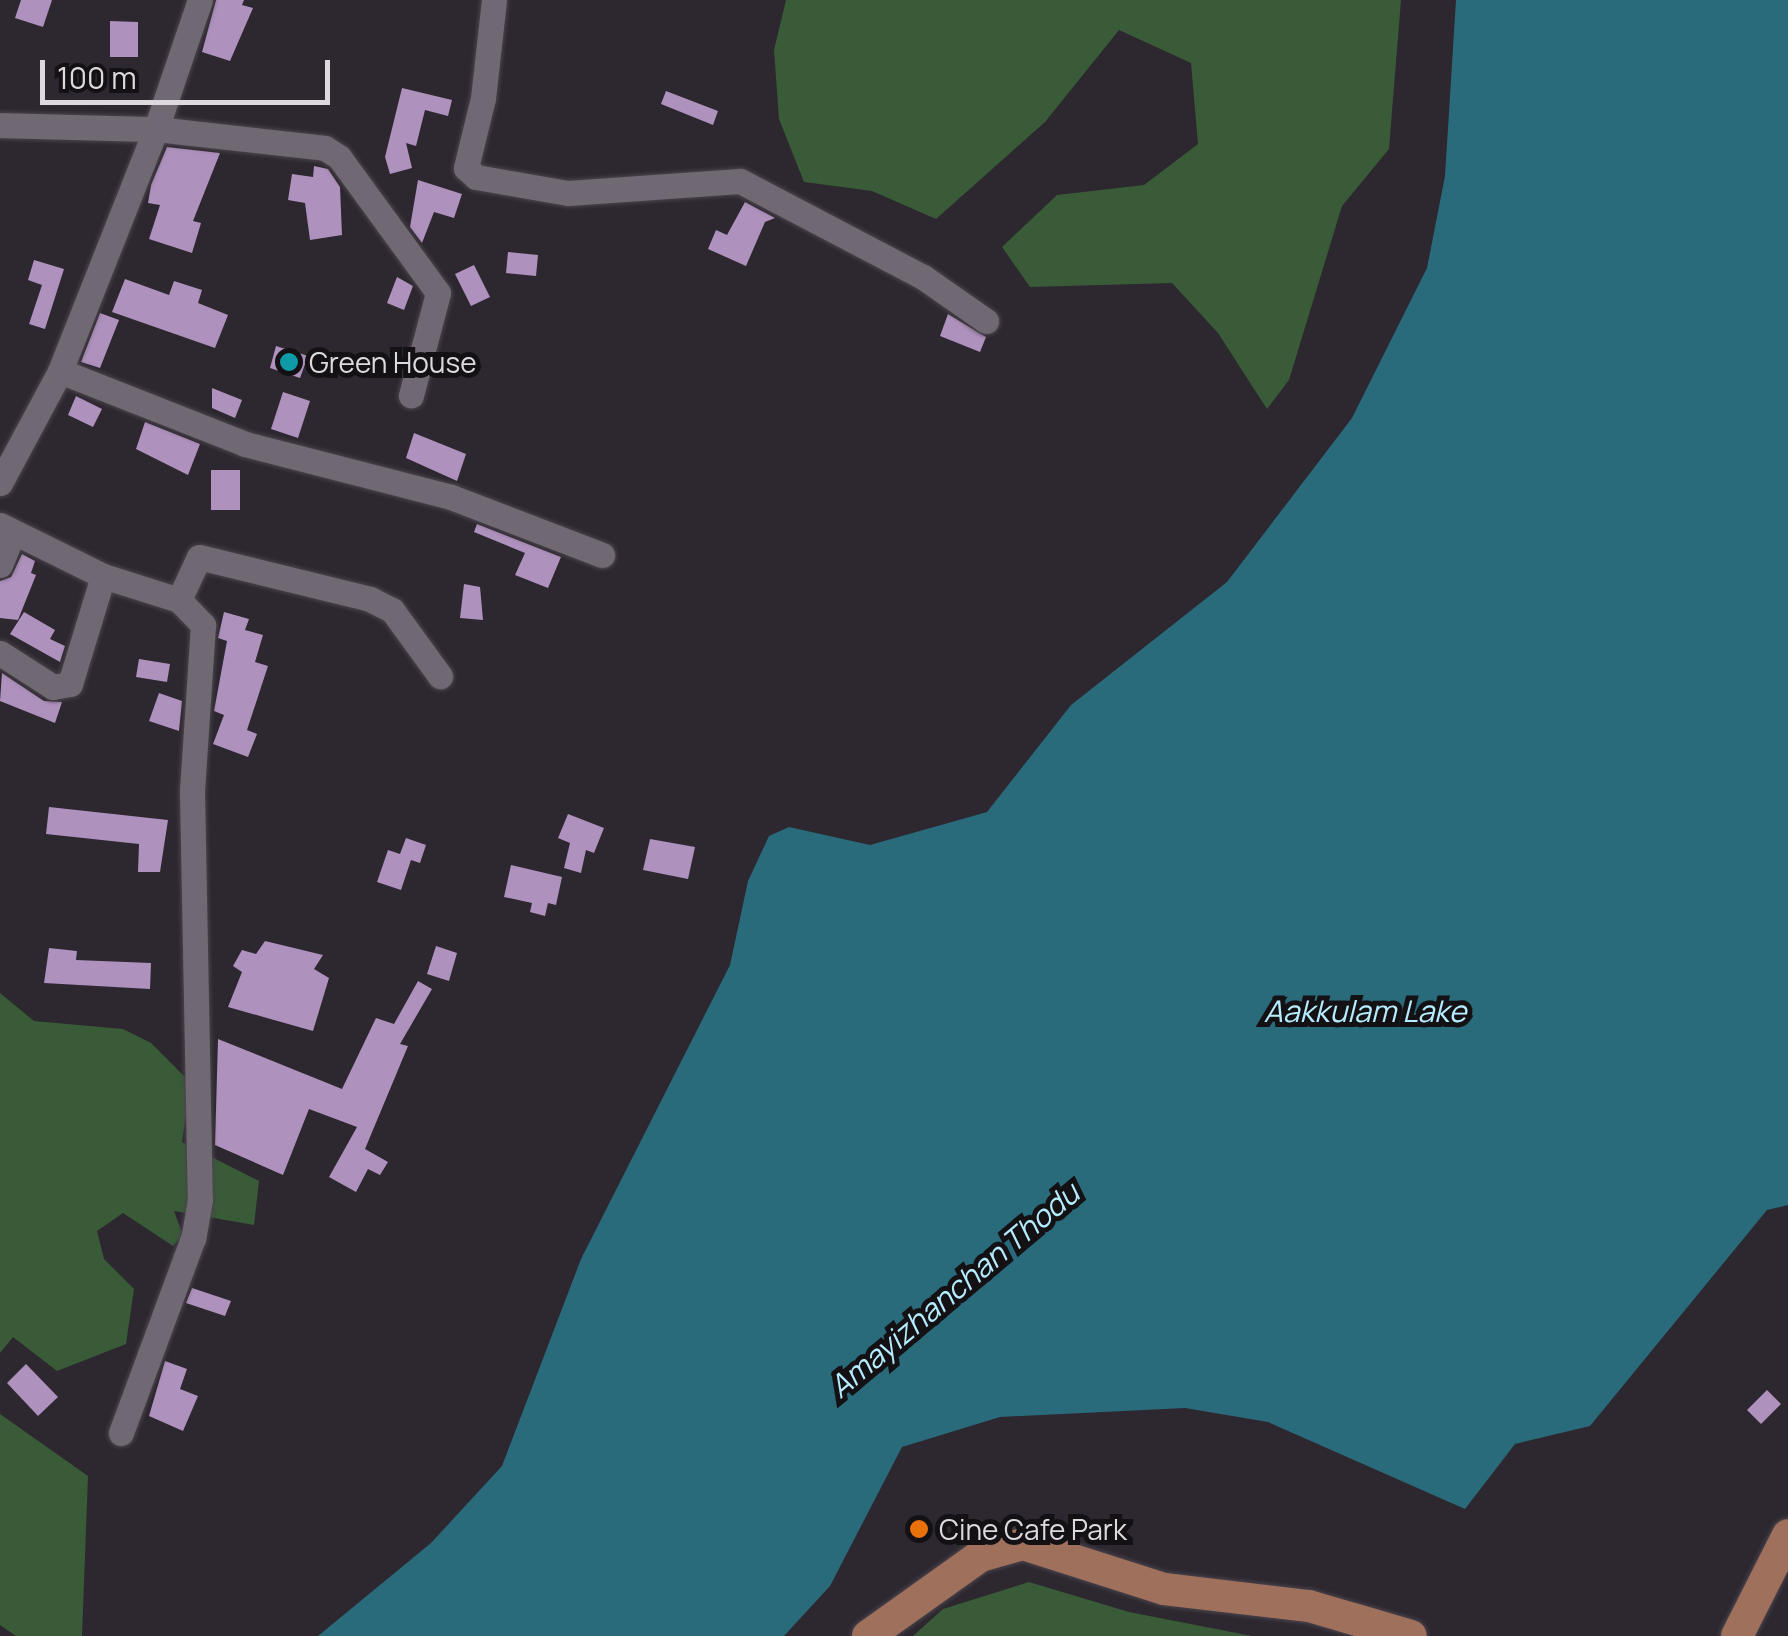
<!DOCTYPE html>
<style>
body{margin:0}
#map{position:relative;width:1788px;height:1636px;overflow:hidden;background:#2d2730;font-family:Manrope,sans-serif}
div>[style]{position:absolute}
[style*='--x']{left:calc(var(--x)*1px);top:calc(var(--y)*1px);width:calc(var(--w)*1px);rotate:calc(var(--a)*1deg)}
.green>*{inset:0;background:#395b37}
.water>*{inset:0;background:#296a7b}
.building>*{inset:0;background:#af91bd}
.roads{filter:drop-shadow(0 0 2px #4a444c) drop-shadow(0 0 2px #4a444c)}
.minor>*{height:25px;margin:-12.5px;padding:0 12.5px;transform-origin:12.5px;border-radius:12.5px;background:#706973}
.major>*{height:32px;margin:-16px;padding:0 16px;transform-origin:16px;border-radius:16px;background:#9f705b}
.dots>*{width:28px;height:28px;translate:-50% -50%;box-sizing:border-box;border:5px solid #141115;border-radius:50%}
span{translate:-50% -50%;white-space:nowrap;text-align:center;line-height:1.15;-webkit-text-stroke:10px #141115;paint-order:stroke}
.poi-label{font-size:28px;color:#ddd9df}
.left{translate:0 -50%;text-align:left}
.water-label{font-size:30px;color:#b6edfe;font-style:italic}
.scale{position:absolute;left:40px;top:60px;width:290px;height:45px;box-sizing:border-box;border:5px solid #ddd9df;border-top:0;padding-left:12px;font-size:30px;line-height:35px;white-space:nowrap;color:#ddd9df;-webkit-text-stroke:8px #141115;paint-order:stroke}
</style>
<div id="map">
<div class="green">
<i style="clip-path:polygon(786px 0,1401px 0,1389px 149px,1342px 206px,1289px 380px,1267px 409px,1218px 333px,1172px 283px,1030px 287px,1002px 247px,1057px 195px,1144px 185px,1198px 144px,1191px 63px,1119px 30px,1045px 122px,936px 219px,872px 191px,804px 182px,779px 119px,774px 50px)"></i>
<i style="clip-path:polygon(0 993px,34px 1021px,123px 1029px,151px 1043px,191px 1083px,182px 1142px,259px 1181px,254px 1225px,174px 1211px,183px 1235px,173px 1246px,123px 1213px,97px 1231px,104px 1259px,134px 1289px,126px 1344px,57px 1371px,13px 1337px,0 1353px)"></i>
<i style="clip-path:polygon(0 1414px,88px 1476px,82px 1636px,16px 1636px,0 1625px)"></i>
<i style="clip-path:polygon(1029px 1582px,1129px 1612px,1252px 1636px,913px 1636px,943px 1609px)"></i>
</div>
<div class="water">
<i style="clip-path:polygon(1456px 0,1788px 0,1788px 1205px,1767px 1210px,1590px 1426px,1515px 1444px,1465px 1509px,1268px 1422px,1185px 1408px,1000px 1417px,902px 1447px,830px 1586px,784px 1636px,318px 1636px,431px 1543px,502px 1466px,581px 1259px,730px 965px,748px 881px,769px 836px,789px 827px,870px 845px,987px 812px,1071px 705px,1227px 582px,1352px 418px,1427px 268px,1445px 176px)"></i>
</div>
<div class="building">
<i style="clip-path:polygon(21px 0,52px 0,43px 27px,15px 18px)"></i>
<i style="clip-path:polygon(216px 0,244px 0,242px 5px,253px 8px,230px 61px,202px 52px)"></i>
<i style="clip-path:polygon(110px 21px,138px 22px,138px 57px,110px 57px)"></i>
<i style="clip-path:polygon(402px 88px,452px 100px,448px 116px,425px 110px,416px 146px,406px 143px,412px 168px,390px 174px,385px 157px)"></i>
<i style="clip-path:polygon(666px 91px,718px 111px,713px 125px,661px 104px)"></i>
<i style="clip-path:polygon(167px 147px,220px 153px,193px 221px,201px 223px,192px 253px,149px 239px,160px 205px,148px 203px,151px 185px)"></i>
<i style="clip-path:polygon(314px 166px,328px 169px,340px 187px,342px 235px,310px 240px,305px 203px,288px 200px,292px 174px,313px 177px)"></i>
<i style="clip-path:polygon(418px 180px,462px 194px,454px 218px,434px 212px,422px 243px,410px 227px)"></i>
<i style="clip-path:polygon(745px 202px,775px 218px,765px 222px,746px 266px,708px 249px,716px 230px,727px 235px)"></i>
<i style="clip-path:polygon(508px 252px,538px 255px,536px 276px,506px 273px)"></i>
<i style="clip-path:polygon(34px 260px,64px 269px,45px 329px,29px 324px,42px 285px,28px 280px)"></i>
<i style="clip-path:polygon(474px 265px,490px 297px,471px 306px,455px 274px)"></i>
<i style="clip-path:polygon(397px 277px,413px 286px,404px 310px,387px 303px)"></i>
<i style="clip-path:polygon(125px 279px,169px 295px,174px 281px,202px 290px,198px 303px,228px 315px,215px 348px,112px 312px)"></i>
<i style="clip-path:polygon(100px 313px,119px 320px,100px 368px,81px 362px)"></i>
<i style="clip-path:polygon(948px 314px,986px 337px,980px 352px,940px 336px)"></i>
<i style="clip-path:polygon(276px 346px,308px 356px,300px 378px,270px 368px)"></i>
<i style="clip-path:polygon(212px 388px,242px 400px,235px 418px,212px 408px)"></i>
<i style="clip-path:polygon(283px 392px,310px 401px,298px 438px,271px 429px)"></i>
<i style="clip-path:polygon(76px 396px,102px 409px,93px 427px,68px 415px)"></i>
<i style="clip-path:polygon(145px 422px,200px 444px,188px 475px,136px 449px)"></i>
<i style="clip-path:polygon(414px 433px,466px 454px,457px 481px,406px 458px)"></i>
<i style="clip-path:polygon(211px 470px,240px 470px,240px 510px,211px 510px)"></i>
<i style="clip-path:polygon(477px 524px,561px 557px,548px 588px,515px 575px,525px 553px,474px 532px)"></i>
<i style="clip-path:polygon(22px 554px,35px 561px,31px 573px,36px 575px,18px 620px,0 618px,0 581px,11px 577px)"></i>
<i style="clip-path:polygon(464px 584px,480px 587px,483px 620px,460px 618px)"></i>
<i style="clip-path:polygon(24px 612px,55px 630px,50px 639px,65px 646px,60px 662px,10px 634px)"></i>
<i style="clip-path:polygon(224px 612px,249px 619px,245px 630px,263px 635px,255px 662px,268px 666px,247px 730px,257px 734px,248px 757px,213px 744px,224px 715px,214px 711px,227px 641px,218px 638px)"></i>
<i style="clip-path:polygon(139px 659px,170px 664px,167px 682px,136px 677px)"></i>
<i style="clip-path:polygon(2px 673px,44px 701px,62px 702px,55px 723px,0 701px)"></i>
<i style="clip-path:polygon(159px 693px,182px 701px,179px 731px,149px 721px)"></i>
<i style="clip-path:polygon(49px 807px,168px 820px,160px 872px,138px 872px,139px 844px,46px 834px)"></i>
<i style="clip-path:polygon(568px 814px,604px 828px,594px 853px,586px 850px,581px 873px,564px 868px,570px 843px,558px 838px)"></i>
<i style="clip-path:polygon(406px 838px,426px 845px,420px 863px,411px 860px,401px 890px,377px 882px,388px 850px,400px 854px)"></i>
<i style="clip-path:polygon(650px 839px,695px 847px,688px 879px,643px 870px)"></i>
<i style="clip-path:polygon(511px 865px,562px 877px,556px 905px,548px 903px,545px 916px,530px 912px,532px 903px,504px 897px)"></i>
<i style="clip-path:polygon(265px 941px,323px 955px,314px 969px,329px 978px,313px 1031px,228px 1007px,242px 972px,233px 966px,242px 950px,256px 954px)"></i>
<i style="clip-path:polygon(436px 946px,457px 953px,449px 981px,427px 974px)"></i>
<i style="clip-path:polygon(49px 948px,77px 951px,76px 960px,151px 963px,150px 989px,44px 983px)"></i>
<i style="clip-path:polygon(418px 981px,432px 989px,400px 1044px,408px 1046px,365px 1149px,388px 1162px,380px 1175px,368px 1169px,356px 1192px,329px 1177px,357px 1127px,309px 1109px,283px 1175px,215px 1145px,218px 1039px,342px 1089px,376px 1018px,394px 1024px)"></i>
<i style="clip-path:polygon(192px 1288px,231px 1301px,225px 1316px,186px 1303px)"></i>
<i style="clip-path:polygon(165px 1361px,187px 1369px,180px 1389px,198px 1396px,183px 1431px,149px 1416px)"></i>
<i style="clip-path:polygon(26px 1364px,58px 1397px,38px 1416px,7px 1383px)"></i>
<i style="clip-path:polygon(1767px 1390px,1781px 1404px,1761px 1424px,1747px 1410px)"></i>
</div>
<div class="roads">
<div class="minor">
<i style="--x:494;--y:0;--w:99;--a:96.4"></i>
<i style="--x:483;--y:98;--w:72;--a:103.7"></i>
<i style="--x:466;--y:168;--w:13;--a:42"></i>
<i style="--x:476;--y:177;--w:93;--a:9.9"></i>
<i style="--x:568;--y:193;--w:172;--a:-4"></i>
<i style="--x:740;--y:181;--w:207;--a:27.7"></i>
<i style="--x:923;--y:277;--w:77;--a:34.9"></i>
<i style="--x:0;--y:125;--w:156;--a:1.5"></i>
<i style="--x:156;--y:129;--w:136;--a:-71.2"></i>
<i style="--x:60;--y:371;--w:199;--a:21.5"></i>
<i style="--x:245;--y:444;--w:213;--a:14.4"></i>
<i style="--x:451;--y:497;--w:162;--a:21"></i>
<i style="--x:0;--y:483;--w:127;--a:-61.8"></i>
<i style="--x:60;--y:371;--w:260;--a:-68.4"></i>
<i style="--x:156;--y:129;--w:170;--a:6.4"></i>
<i style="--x:325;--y:148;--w:17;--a:33"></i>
<i style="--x:339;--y:157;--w:168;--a:53.9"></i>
<i style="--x:438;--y:293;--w:106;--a:104.8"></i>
<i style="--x:0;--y:525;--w:115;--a:26.3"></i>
<i style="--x:103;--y:576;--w:80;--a:17.5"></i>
<i style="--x:179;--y:600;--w:35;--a:46"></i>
<i style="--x:203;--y:625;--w:167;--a:93.8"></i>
<i style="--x:192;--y:792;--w:408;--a:88.9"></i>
<i style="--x:200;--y:1200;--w:39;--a:100"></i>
<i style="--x:193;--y:1238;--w:208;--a:110.3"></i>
<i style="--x:0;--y:565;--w:35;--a:-68"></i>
<i style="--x:179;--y:600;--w:47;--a:-65.1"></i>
<i style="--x:199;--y:557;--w:176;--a:13.8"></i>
<i style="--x:370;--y:599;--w:25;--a:27"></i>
<i style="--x:392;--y:610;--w:82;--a:54"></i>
<i style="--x:0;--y:653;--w:63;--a:32.7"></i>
<i style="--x:53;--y:687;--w:17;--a:-10"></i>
<i style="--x:70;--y:684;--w:113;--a:-73"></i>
</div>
<div class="major">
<i style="--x:868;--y:1636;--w:138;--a:-35.5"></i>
<i style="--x:980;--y:1556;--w:45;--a:-15.6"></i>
<i style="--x:1023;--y:1544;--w:148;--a:17.7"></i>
<i style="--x:1164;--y:1589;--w:146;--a:6.7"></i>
<i style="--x:1309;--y:1606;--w:106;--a:16.4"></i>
<i style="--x:1737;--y:1636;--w:113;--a:-63.2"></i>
</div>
</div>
<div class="dots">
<i style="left:289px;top:362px;background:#0f9aa8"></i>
<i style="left:919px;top:1529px;background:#e8710a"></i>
</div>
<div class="poi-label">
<span class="left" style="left:309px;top:362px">Green House</span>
<span class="left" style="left:939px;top:1529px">Cine Cafe Park</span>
</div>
<div class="water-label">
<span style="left:1365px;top:1011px">Aakkulam Lake</span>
<span style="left:954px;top:1290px;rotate:-40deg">Amayizhanchan Thodu</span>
</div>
<div class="scale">100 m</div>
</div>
